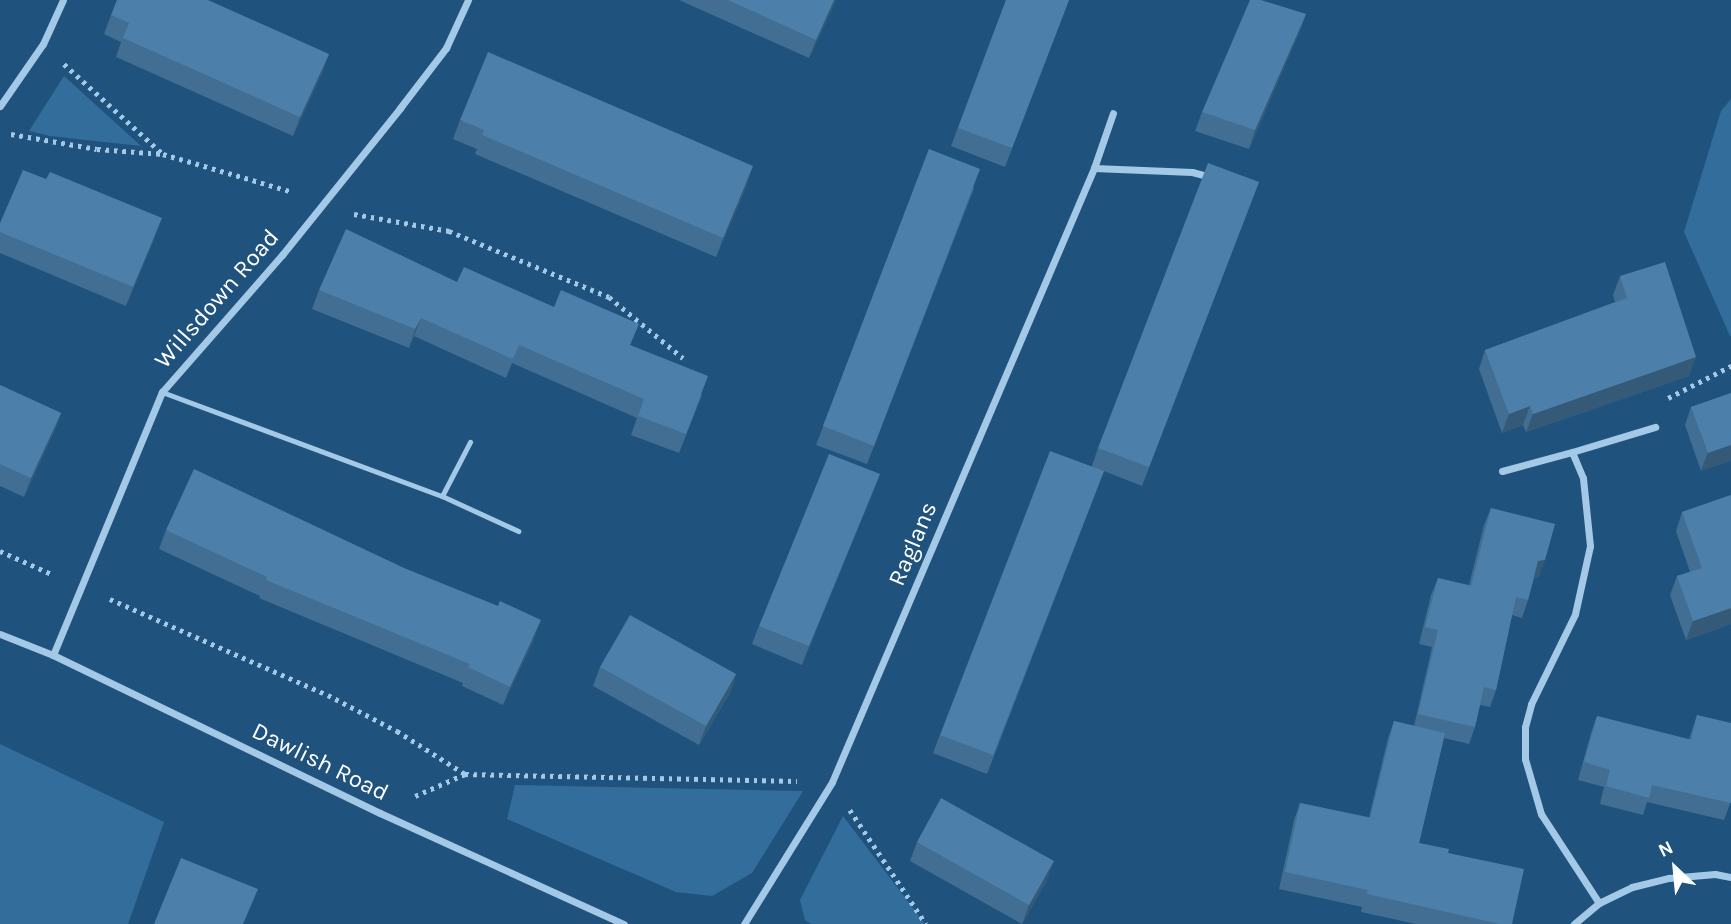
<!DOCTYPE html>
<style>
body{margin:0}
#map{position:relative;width:1731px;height:924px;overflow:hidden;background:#1f537e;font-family:Karla,sans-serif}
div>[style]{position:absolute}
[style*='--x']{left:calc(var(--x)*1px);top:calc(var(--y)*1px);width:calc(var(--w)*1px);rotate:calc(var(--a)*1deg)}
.green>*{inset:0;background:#326d9c}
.path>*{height:4.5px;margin-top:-2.25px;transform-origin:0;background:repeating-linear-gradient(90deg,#a3c9e7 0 3.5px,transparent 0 8.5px)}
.service>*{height:5px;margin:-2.5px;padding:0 2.5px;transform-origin:2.5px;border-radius:2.5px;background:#a3c9e7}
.minor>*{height:7px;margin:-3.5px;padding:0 3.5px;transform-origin:3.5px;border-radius:3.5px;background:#a3c9e7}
.wall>*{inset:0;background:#416e92}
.shaded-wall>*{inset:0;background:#355a77}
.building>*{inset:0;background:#4c80aa}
span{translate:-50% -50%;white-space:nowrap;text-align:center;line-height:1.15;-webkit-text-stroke:5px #1f537e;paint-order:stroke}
.street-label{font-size:24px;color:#fff}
.north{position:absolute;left:1640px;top:833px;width:70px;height:70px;-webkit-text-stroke:5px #1f537e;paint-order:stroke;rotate:334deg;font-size:19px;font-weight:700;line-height:28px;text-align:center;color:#fff}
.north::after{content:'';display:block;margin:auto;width:24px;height:32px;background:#fff;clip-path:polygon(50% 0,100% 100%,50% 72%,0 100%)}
</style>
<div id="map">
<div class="green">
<i style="clip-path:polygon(64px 76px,141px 146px,50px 136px,29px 131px)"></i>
<i style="clip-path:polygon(1731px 99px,1731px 336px,1730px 336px,1684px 232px,1721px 111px)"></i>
<i style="clip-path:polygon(0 744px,164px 822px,128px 924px,0 924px)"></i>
<i style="clip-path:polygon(515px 785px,803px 791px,752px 873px,712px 896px,676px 892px,507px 819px)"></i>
<i style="clip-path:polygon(843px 816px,925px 924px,811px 924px,805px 920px,800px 900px)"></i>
</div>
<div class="path">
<i style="--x:64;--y:64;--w:134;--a:42.3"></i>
<i style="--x:11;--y:134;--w:87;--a:9.9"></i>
<i style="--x:97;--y:149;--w:66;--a:4.3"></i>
<i style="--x:163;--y:154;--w:135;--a:16.3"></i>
<i style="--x:354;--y:214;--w:97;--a:10.1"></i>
<i style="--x:449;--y:231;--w:173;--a:22.4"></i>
<i style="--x:609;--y:297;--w:96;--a:39.5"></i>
<i style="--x:1668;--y:398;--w:71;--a:-26.9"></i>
<i style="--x:0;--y:551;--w:59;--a:24"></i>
<i style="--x:110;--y:599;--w:238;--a:23.8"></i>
<i style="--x:328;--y:695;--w:78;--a:27.6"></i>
<i style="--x:397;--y:731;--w:80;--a:32.3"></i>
<i style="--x:415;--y:796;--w:55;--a:-23.7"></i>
<i style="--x:465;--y:774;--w:332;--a:1.2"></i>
<i style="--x:850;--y:810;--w:137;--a:56.3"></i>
</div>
<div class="service">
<i style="--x:162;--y:392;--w:299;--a:20.4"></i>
<i style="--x:442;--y:496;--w:84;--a:24.7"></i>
<i style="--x:442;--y:496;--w:61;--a:-62.6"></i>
</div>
<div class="minor">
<i style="--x:0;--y:106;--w:75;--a:-55.3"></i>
<i style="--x:43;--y:44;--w:48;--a:-65.6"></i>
<i style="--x:1094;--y:168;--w:98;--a:2.3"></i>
<i style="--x:1192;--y:172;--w:20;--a:15"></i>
<i style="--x:1502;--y:471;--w:73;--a:-15.2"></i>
<i style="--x:0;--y:634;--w:57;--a:21.6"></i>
<i style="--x:53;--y:655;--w:363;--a:25.8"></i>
<i style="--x:380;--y:813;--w:268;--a:24.5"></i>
<i style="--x:53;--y:655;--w:285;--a:-67.5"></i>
<i style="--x:162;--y:392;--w:182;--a:-48.8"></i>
<i style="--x:282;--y:255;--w:189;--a:-51.2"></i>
<i style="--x:400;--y:108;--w:76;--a:-52.5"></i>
<i style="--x:446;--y:48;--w:53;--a:-65.4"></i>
<i style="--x:1599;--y:903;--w:106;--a:-123.1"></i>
<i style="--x:1541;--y:814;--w:57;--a:-106.2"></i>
<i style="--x:1525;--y:759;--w:32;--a:-90"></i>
<i style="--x:1525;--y:727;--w:24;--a:-75"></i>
<i style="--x:1531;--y:704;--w:100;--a:-63.9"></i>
<i style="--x:1575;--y:614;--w:70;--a:-77.6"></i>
<i style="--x:1590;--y:546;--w:68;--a:-95.9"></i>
<i style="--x:1583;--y:478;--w:28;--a:-113"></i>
<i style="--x:1572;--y:452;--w:87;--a:-16.8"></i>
<i style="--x:744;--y:924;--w:167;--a:-58.2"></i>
<i style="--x:832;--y:782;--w:668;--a:-66.89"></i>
<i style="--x:1094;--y:168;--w:58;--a:-70.9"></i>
<i style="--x:1574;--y:924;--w:33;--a:-40"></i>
<i style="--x:1599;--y:903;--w:37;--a:-26"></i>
<i style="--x:1632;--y:887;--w:38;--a:-14"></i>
<i style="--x:1669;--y:878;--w:46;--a:-5"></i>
<i style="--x:1715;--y:874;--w:16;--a:11"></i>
</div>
<div class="wall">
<i style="clip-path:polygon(679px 0,836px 0,809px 58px)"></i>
<i style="clip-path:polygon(1006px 0,1069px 0,1005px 167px,951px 146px)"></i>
<i style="clip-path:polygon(1306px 14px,1299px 33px,1249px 149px,1195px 131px,1202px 112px)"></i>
<i style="clip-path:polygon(111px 15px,329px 54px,322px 73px,293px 136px,116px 57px,121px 42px,104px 34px)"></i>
<i style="clip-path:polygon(460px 120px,747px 185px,716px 257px,475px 154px,477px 149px,453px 139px)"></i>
<i style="clip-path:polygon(929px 149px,974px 188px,867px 464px,816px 445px)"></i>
<i style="clip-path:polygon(1259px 182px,1142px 486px,1104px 471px,987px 774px,933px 753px,940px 735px,1092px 466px,1098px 448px)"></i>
<i style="clip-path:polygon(0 223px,155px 237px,126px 306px,0 253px)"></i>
<i style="clip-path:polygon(1620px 276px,1689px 376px,1526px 432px,1523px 425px,1502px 433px,1479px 369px,1485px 350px,1615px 302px,1613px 295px)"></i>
<i style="clip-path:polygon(457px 282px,631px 345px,702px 395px,679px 453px,631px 435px,637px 418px,512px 363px,506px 378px,414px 336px,409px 348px,312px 309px,319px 290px)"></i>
<i style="clip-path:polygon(0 385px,61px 413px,54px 432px,24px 497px,0 486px)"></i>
<i style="clip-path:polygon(1731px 393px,1701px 471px,1685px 425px,1691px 407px)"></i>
<i style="clip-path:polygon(880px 474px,802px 665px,752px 644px,759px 626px)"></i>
<i style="clip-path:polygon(1731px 495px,1731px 624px,1686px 640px,1670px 595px,1677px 576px,1690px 572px,1676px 531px,1682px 512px)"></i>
<i style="clip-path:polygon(1491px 508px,1539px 577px,1534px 578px,1528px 600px,1522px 618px,1512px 615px,1496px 690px,1490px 707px,1480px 705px,1475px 727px,1469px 744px,1444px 738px,1419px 843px,1448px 853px,1512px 924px,1416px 924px,1361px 912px,1362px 907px,1279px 889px,1294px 820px,1300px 803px,1369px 817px,1388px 738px,1394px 721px,1414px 726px,1432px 647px,1419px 644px,1431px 595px,1438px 578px,1469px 585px,1484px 525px)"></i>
<i style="clip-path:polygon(166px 530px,534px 639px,503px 705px,462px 686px,463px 683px,259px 598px,260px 596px,159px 549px)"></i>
<i style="clip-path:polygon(600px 667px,736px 674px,730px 693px,699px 745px,593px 686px)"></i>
<i style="clip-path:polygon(1697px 715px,1731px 801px,1724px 820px,1647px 802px,1643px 815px,1600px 804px,1604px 787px,1578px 780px,1591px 733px,1597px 716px,1689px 739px)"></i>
<i style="clip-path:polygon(917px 842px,1047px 880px,1022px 924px,910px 861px)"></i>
</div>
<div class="shaded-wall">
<i style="clip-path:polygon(834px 0,836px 0,809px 58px,816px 40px)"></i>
<i style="clip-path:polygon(1306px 14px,1299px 33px,1249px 149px,1255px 130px)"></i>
<i style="clip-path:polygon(329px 54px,322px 73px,293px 136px,300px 117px)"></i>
<i style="clip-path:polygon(753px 166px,747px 185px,716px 257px,723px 238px)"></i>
<i style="clip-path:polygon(162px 218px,155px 237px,126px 306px,133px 287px)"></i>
<i style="clip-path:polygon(421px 318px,414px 336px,409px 348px,415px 329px)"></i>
<i style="clip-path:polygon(1696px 357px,1689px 376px,1526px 432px,1533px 414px)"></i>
<i style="clip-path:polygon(1530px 406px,1523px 425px,1502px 433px,1509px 414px)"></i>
<i style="clip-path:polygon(61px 413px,54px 432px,24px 497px,31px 478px)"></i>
<i style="clip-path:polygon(1731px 445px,1731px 461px,1701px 471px,1708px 453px)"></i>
<i style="clip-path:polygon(880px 474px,873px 493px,802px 665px,809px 646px)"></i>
<i style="clip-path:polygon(1545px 560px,1539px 577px,1532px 578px,1538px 561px)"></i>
<i style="clip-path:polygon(1731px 608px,1731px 624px,1686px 640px,1693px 621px)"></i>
<i style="clip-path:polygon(541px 620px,534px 639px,503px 705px,510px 687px)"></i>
<i style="clip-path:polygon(736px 674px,730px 693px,699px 745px,706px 726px)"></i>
<i style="clip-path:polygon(1054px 861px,1047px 880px,1022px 924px,1029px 905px)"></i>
</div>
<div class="building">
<i style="clip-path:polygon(117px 0,208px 0,329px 54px,300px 117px,123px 38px,129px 23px,111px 15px)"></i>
<i style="clip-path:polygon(728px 0,834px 0,816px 40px)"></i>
<i style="clip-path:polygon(1006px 0,1069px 0,1012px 148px,958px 128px)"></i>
<i style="clip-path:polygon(1250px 0,1261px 0,1306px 14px,1255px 130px,1202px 112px)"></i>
<i style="clip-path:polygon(488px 52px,753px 166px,723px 238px,482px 135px,484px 130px,460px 120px)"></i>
<i style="clip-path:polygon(929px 149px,980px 169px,874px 446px,823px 426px)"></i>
<i style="clip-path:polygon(1208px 163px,1259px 182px,1149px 467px,1098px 448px)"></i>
<i style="clip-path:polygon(23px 170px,46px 179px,50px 172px,162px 218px,133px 287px,0 232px,0 223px)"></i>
<i style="clip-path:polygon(346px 229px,457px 282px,464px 267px,554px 307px,561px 290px,639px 324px,630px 345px,708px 376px,686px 434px,638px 416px,644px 399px,519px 345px,513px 359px,421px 318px,415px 329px,319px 290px)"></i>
<i style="clip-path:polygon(1665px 262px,1696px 357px,1533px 414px,1530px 406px,1509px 414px,1485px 350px,1627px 298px,1620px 276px)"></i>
<i style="clip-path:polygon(0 385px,61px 413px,31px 478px,0 464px)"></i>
<i style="clip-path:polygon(1731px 393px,1731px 445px,1708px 453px,1691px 407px)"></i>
<i style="clip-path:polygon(1050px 451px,1104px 471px,993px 755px,940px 735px)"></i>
<i style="clip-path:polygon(829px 454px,880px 474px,809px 646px,759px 626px)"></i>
<i style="clip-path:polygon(194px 469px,404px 568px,498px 606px,500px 601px,541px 620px,510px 687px,468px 667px,470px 664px,266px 580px,267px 577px,166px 530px)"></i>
<i style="clip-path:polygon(1731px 495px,1731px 608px,1693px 621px,1677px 576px,1702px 568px,1682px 512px)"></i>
<i style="clip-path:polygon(1491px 508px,1555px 524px,1545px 560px,1538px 561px,1528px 600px,1516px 597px,1496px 690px,1484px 687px,1475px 727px,1418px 714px,1438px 630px,1425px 627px,1438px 578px,1471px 586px)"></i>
<i style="clip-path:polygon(630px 615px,736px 674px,706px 726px,600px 667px)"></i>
<i style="clip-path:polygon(1697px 715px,1731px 723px,1731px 803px,1652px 785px,1649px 798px,1606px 786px,1610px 770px,1584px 762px,1597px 716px,1691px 740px)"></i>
<i style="clip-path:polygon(1394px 721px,1445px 733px,1419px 843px,1449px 849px,1448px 853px,1524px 869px,1512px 924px,1500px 924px,1367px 894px,1368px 890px,1285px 872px,1300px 803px,1370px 818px)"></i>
<i style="clip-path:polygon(941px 798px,1054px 861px,1029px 905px,917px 842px)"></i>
<i style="clip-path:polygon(181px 858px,258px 889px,243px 924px,154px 924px)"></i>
</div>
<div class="street-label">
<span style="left:217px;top:299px;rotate:-49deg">Willsdown Road</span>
<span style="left:913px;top:544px;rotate:-67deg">Raglans</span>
<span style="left:320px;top:762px;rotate:26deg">Dawlish Road</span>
</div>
<div class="north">N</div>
</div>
